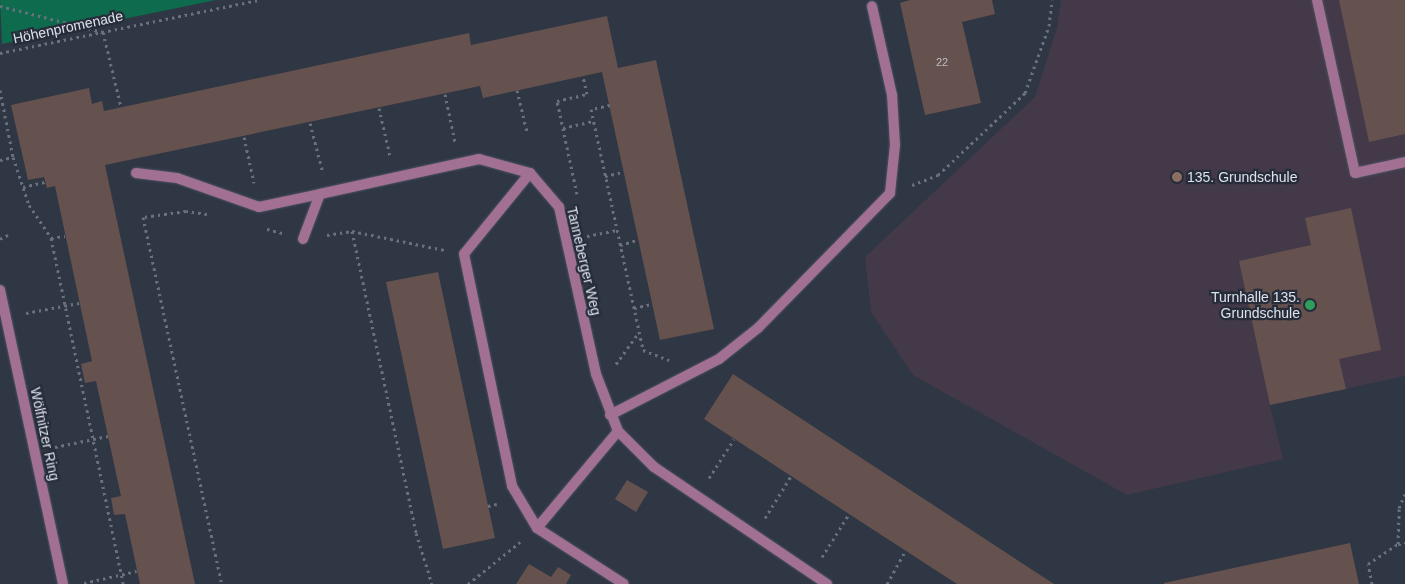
<!DOCTYPE html>
<meta charset="utf-8">
<style>
body{margin:0}
#map{position:relative;width:1405px;height:584px;overflow:hidden;background:#2f3644;font-family:Helvetica,sans-serif}
div>[style]{position:absolute}
[style*='--x']{left:calc(var(--x)*1px);top:calc(var(--y)*1px);width:calc(var(--w)*1px);rotate:calc(var(--a)*1deg)}
.education>*{inset:0;background:#443949}
.green>*{inset:0;background:#0f6b4d}
.building>*{inset:0;background:#65524e}
.path>*{height:3px;margin-top:-1.5px;transform-origin:0;background:repeating-linear-gradient(90deg,#6a707c 0 2.5px,transparent 0 6.5px)}
.roads{filter:drop-shadow(0 0 1px #4b525f) drop-shadow(0 0 1px #4b525f)}
.lane>*{height:10px;margin:-5px;padding:0 5px;transform-origin:5px;border-radius:5px;background:#a17093}
.street>*{height:10px;margin:-5px;padding:0 5px;transform-origin:5px;border-radius:5px;background:#a17093}
.dots>*{width:14px;height:14px;translate:-50% -50%;box-sizing:border-box;border:2px solid #262c3a;border-radius:50%}
span{translate:-50% -50%;white-space:nowrap;text-align:center;line-height:1.15;-webkit-text-stroke:4.5px #262c3a;paint-order:stroke}
.number-label{font-size:11px;color:#bfbec4}
.number-label span{-webkit-text-stroke-width:0}
.street-label{font-size:14px;color:#dde2eb}
.poi-label{font-size:14px;color:#dde2eb}
.left{translate:0 -50%;text-align:left}
.right{translate:-100% -50%;text-align:right}
</style>
<div id="map">
<div class="education">
<i style="clip-path:polygon(1061px 0,1405px 0,1405px 376px,1270px 405px,1283px 459px,1127px 495px,913px 375px,871px 312px,865px 257px,1035px 97px,1057px 28px)"></i>
</div>
<div class="green">
<i style="clip-path:polygon(0 0,216px 0,2px 44px)"></i>
</div>
<div class="building">
<i style="clip-path:polygon(910px 0,992px 0,995px 14px,962px 22px,981px 103px,925px 115px,900px 3px)"></i>
<i style="clip-path:polygon(1339px 0,1405px 0,1405px 134px,1369px 142px)"></i>
<i style="clip-path:polygon(607px 16px,618px 68px,656px 60px,714px 329px,660px 340px,602px 72px,483px 98px,480px 86px,105px 165px,195px 584px,140px 584px,125px 514px,114px 515px,111px 498px,121px 496px,96px 381px,85px 383px,81px 364px,92px 361px,55px 186px,47px 188px,44px 177px,28px 180px,11px 105px,89px 88px,92px 104px,102px 101px,104px 111px,469px 33px,471px 45px)"></i>
<i style="clip-path:polygon(1351px 208px,1381px 350px,1339px 359px,1346px 389px,1270px 405px,1239px 261px,1311px 245px,1305px 218px)"></i>
<i style="clip-path:polygon(438px 272px,495px 538px,443px 549px,386px 282px)"></i>
<i style="clip-path:polygon(733px 374px,1054px 584px,957px 584px,849px 514px,704px 419px)"></i>
<i style="clip-path:polygon(627px 480px,648px 492px,636px 512px,615px 499px)"></i>
<i style="clip-path:polygon(1350px 543px,1359px 584px,1164px 584px,1164px 583px)"></i>
<i style="clip-path:polygon(529px 564px,551px 577px,558px 567px,571px 575px,566px 584px,516px 584px)"></i>
</div>
<div class="path">
<i style="--x:0;--y:6;--w:106;--a:14.2"></i>
<i style="--x:103;--y:32;--w:77;--a:76.5"></i>
<i style="--x:0;--y:53;--w:264;--a:-11.6"></i>
<i style="--x:0;--y:90;--w:68;--a:79"></i>
<i style="--x:13;--y:157;--w:51;--a:71.6"></i>
<i style="--x:29;--y:205;--w:40;--a:56"></i>
<i style="--x:51;--y:238;--w:353;--a:78.2"></i>
<i style="--x:517;--y:90;--w:43;--a:76.6"></i>
<i style="--x:445;--y:94;--w:49;--a:78.2"></i>
<i style="--x:610;--y:105;--w:19;--a:168"></i>
<i style="--x:591;--y:109;--w:247;--a:77.8"></i>
<i style="--x:643;--y:350;--w:28;--a:21"></i>
<i style="--x:379;--y:108;--w:49;--a:77.1"></i>
<i style="--x:310;--y:123;--w:52;--a:75.4"></i>
<i style="--x:563;--y:128;--w:31;--a:-13"></i>
<i style="--x:244;--y:137;--w:47;--a:77.7"></i>
<i style="--x:0;--y:160;--w:13;--a:-13"></i>
<i style="--x:605;--y:176;--w:19;--a:-12"></i>
<i style="--x:912;--y:185;--w:28;--a:-21"></i>
<i style="--x:938;--y:175;--w:120;--a:-43.3"></i>
<i style="--x:1025;--y:93;--w:71;--a:-70.3"></i>
<i style="--x:1049;--y:26;--w:26;--a:-83"></i>
<i style="--x:23;--y:187;--w:23;--a:-13"></i>
<i style="--x:577;--y:194;--w:95;--a:-102.1"></i>
<i style="--x:557;--y:101;--w:31;--a:-13"></i>
<i style="--x:587;--y:94;--w:18;--a:-103"></i>
<i style="--x:207;--y:214;--w:21;--a:-172"></i>
<i style="--x:186;--y:211;--w:43;--a:172.1"></i>
<i style="--x:143;--y:217;--w:375;--a:77.9"></i>
<i style="--x:267;--y:229;--w:16;--a:15"></i>
<i style="--x:352;--y:231;--w:309;--a:78"></i>
<i style="--x:416;--y:533;--w:53;--a:72.6"></i>
<i style="--x:327;--y:235;--w:25;--a:-9"></i>
<i style="--x:352;--y:231;--w:94;--a:11.7"></i>
<i style="--x:587;--y:236;--w:31;--a:-11"></i>
<i style="--x:51;--y:238;--w:14;--a:-8"></i>
<i style="--x:0;--y:239;--w:9;--a:-27"></i>
<i style="--x:620;--y:245;--w:19;--a:-16"></i>
<i style="--x:634;--y:308;--w:18;--a:-13"></i>
<i style="--x:26;--y:313;--w:54;--a:-10.7"></i>
<i style="--x:616;--y:364;--w:39;--a:-54"></i>
<i style="--x:55;--y:447;--w:54;--a:-11.7"></i>
<i style="--x:709;--y:478;--w:46;--a:-57.3"></i>
<i style="--x:488;--y:506;--w:9;--a:-13"></i>
<i style="--x:765;--y:518;--w:49;--a:-58.2"></i>
<i style="--x:1398;--y:544;--w:7;--a:-8"></i>
<i style="--x:822;--y:557;--w:51;--a:-57.9"></i>
<i style="--x:84;--y:583;--w:54;--a:-12.8"></i>
<i style="--x:468;--y:584;--w:67;--a:-38.9"></i>
<i style="--x:887;--y:584;--w:38;--a:-61"></i>
<i style="--x:1372;--y:584;--w:20;--a:-101"></i>
<i style="--x:1368;--y:564;--w:36;--a:-34"></i>
<i style="--x:1398;--y:544;--w:36;--a:-88"></i>
<i style="--x:1399;--y:508;--w:15;--a:-67"></i>
</div>
<div class="roads">
<div class="lane">
<i style="--x:1317;--y:0;--w:177;--a:77.6"></i>
<i style="--x:1355;--y:173;--w:51;--a:-12.4"></i>
<i style="--x:136;--y:173;--w:41;--a:7"></i>
<i style="--x:177;--y:178;--w:87;--a:19.5"></i>
<i style="--x:259;--y:207;--w:62;--a:-12"></i>
<i style="--x:530;--y:173;--w:104;--a:129.2"></i>
<i style="--x:464;--y:254;--w:237;--a:78.3"></i>
<i style="--x:512;--y:486;--w:49;--a:59.2"></i>
<i style="--x:537;--y:528;--w:103;--a:32.8"></i>
<i style="--x:303;--y:239;--w:48;--a:-69.3"></i>
<i style="--x:320;--y:194;--w:163;--a:-12.4"></i>
<i style="--x:610;--y:415;--w:123;--a:-27.2"></i>
<i style="--x:719;--y:359;--w:50;--a:-38.5"></i>
<i style="--x:758;--y:328;--w:189;--a:-45.6"></i>
<i style="--x:890;--y:193;--w:48;--a:-84.1"></i>
<i style="--x:895;--y:145;--w:50;--a:-93.4"></i>
<i style="--x:892;--y:95;--w:91;--a:-102.7"></i>
<i style="--x:537;--y:528;--w:126;--a:-50.1"></i>
</div>
<div class="street">
<i style="--x:479;--y:159;--w:53;--a:15.4"></i>
<i style="--x:530;--y:173;--w:45;--a:49.5"></i>
<i style="--x:559;--y:207;--w:171;--a:77.5"></i>
<i style="--x:596;--y:374;--w:61;--a:68.9"></i>
<i style="--x:618;--y:431;--w:51;--a:45"></i>
<i style="--x:654;--y:467;--w:209;--a:34.1"></i>
<i style="--x:0;--y:290;--w:301;--a:77.9"></i>
</div>
</div>
<div class="dots">
<i style="left:1177px;top:177px;background:#8d6e63"></i>
<i style="left:1310px;top:305px;background:#2e9e5b"></i>
</div>
<div class="number-label">
<span style="left:942px;top:62px">22</span>
</div>
<div class="street-label">
<span style="left:68px;top:27px;rotate:-12deg">Höhenpromenade</span>
<span style="left:584px;top:261px;rotate:77deg">Tanneberger Weg</span>
<span style="left:45px;top:434px;rotate:78deg">Wölfnitzer Ring</span>
</div>
<div class="poi-label">
<span class="left" style="left:1187px;top:177px">135. Grundschule</span>
<span class="right" style="left:1300px;top:305px">Turnhalle 135.<br>Grundschule</span>
</div>
</div>
